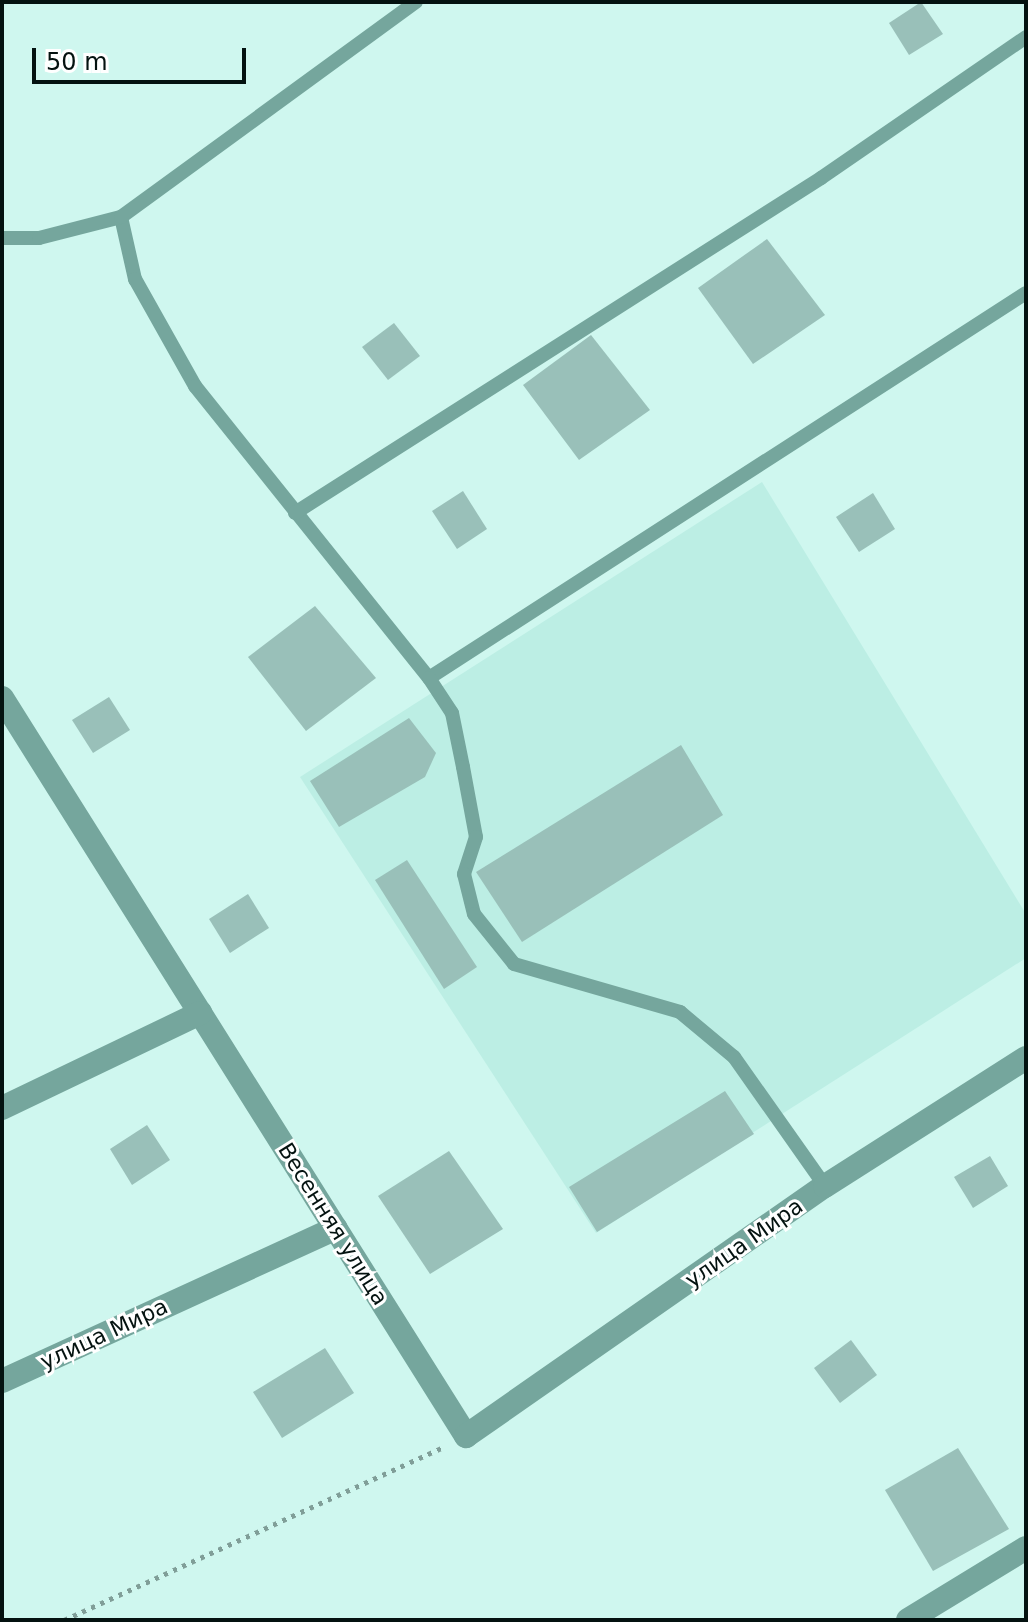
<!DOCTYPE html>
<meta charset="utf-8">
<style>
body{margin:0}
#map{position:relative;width:1028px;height:1622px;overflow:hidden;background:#cff7ef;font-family:"DejaVu Sans",sans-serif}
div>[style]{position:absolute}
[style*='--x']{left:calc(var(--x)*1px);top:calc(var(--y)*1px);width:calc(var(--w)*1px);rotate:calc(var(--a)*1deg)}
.built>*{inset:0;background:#bceee4}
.building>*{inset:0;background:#99c0b9}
.path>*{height:5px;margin-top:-2.5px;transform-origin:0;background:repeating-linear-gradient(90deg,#809e98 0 4px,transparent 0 10px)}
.lane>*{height:14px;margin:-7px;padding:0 7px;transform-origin:7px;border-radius:7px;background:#75a69d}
.street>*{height:24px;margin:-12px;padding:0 12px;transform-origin:12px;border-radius:12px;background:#75a69d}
span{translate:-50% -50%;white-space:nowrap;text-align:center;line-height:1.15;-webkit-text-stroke:6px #fff;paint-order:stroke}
.street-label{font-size:22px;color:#041210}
.frame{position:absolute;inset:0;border:4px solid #041210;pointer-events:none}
.scale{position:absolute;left:32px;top:48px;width:214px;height:36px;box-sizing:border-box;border:4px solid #041210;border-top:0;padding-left:10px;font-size:24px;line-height:28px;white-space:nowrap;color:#041210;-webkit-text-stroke:6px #fff;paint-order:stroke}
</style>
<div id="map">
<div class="built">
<i style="clip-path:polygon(762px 482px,1026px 914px,1026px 958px,596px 1233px,300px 777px)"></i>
</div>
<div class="building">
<i style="clip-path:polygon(921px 2px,943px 34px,909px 55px,889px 23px)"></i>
<i style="clip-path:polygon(767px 239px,825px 315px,753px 364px,698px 288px)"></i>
<i style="clip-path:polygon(394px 323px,420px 356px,388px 380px,362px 347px)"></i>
<i style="clip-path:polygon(591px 335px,650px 410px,579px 460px,523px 385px)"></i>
<i style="clip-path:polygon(463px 491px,487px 529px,457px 549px,432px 511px)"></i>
<i style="clip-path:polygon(873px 493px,895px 529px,859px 552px,836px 517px)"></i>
<i style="clip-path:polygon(315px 606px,376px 678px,306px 731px,248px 657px)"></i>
<i style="clip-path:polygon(109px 697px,130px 730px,93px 753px,72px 720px)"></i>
<i style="clip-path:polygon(409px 718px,436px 753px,425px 777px,339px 827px,310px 781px)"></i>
<i style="clip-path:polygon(681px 745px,723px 815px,522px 942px,476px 872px)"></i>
<i style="clip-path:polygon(407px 860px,477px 967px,444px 989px,375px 880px)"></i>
<i style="clip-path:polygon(248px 894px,269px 928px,230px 953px,209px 919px)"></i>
<i style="clip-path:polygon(725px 1091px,754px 1134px,597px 1232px,569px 1187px)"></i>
<i style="clip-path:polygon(147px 1125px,170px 1160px,132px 1185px,110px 1149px)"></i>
<i style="clip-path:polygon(449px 1151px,503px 1229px,430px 1274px,378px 1196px)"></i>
<i style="clip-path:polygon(990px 1156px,1008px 1186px,973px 1208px,954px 1177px)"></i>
<i style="clip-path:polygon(851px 1340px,877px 1375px,840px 1403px,814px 1368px)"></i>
<i style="clip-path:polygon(325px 1348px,354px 1393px,282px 1438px,253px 1392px)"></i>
<i style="clip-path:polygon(958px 1448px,1009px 1529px,933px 1571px,885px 1490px)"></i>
</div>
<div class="path">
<i style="--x:64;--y:1620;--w:419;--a:-24.5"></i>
</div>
<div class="lane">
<i style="--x:121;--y:217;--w:64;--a:77.3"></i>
<i style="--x:135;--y:279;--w:123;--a:60.7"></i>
<i style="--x:195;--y:386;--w:374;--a:51.3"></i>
<i style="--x:429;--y:678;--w:710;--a:-32.82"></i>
<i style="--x:2;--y:238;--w:37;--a:0"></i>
<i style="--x:39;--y:238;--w:85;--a:-14.4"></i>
<i style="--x:121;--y:217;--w:365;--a:-36.1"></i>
<i style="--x:295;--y:513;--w:624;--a:-32.49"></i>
<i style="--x:821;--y:178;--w:249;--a:-34.5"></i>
<i style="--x:429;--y:678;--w:42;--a:56.7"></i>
<i style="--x:452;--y:713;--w:55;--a:78.5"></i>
<i style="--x:463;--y:767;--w:71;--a:79.5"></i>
<i style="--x:476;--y:837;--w:39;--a:108"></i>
<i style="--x:464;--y:874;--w:41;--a:76"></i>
<i style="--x:474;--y:914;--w:64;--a:51.3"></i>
<i style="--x:514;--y:964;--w:173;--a:16.1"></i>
<i style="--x:680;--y:1012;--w:70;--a:39.8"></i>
<i style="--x:734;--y:1057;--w:158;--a:54.8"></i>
</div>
<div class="street">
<i style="--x:2;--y:698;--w:872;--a:57.84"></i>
<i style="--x:466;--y:1436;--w:437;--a:-34.9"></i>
<i style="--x:825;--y:1186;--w:238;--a:-32.5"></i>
<i style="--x:2;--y:1108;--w:220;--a:-25.6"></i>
<i style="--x:2;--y:1381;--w:367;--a:-24.6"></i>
<i style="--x:908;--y:1620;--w:138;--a:-31.4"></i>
</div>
<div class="street-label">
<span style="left:333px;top:1224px;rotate:58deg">Весенняя улица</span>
<span style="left:744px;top:1243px;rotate:-35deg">улица Мира</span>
<span style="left:104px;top:1334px;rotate:-25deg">улица Мира</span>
</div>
<div class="frame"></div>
<div class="scale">50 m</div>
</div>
